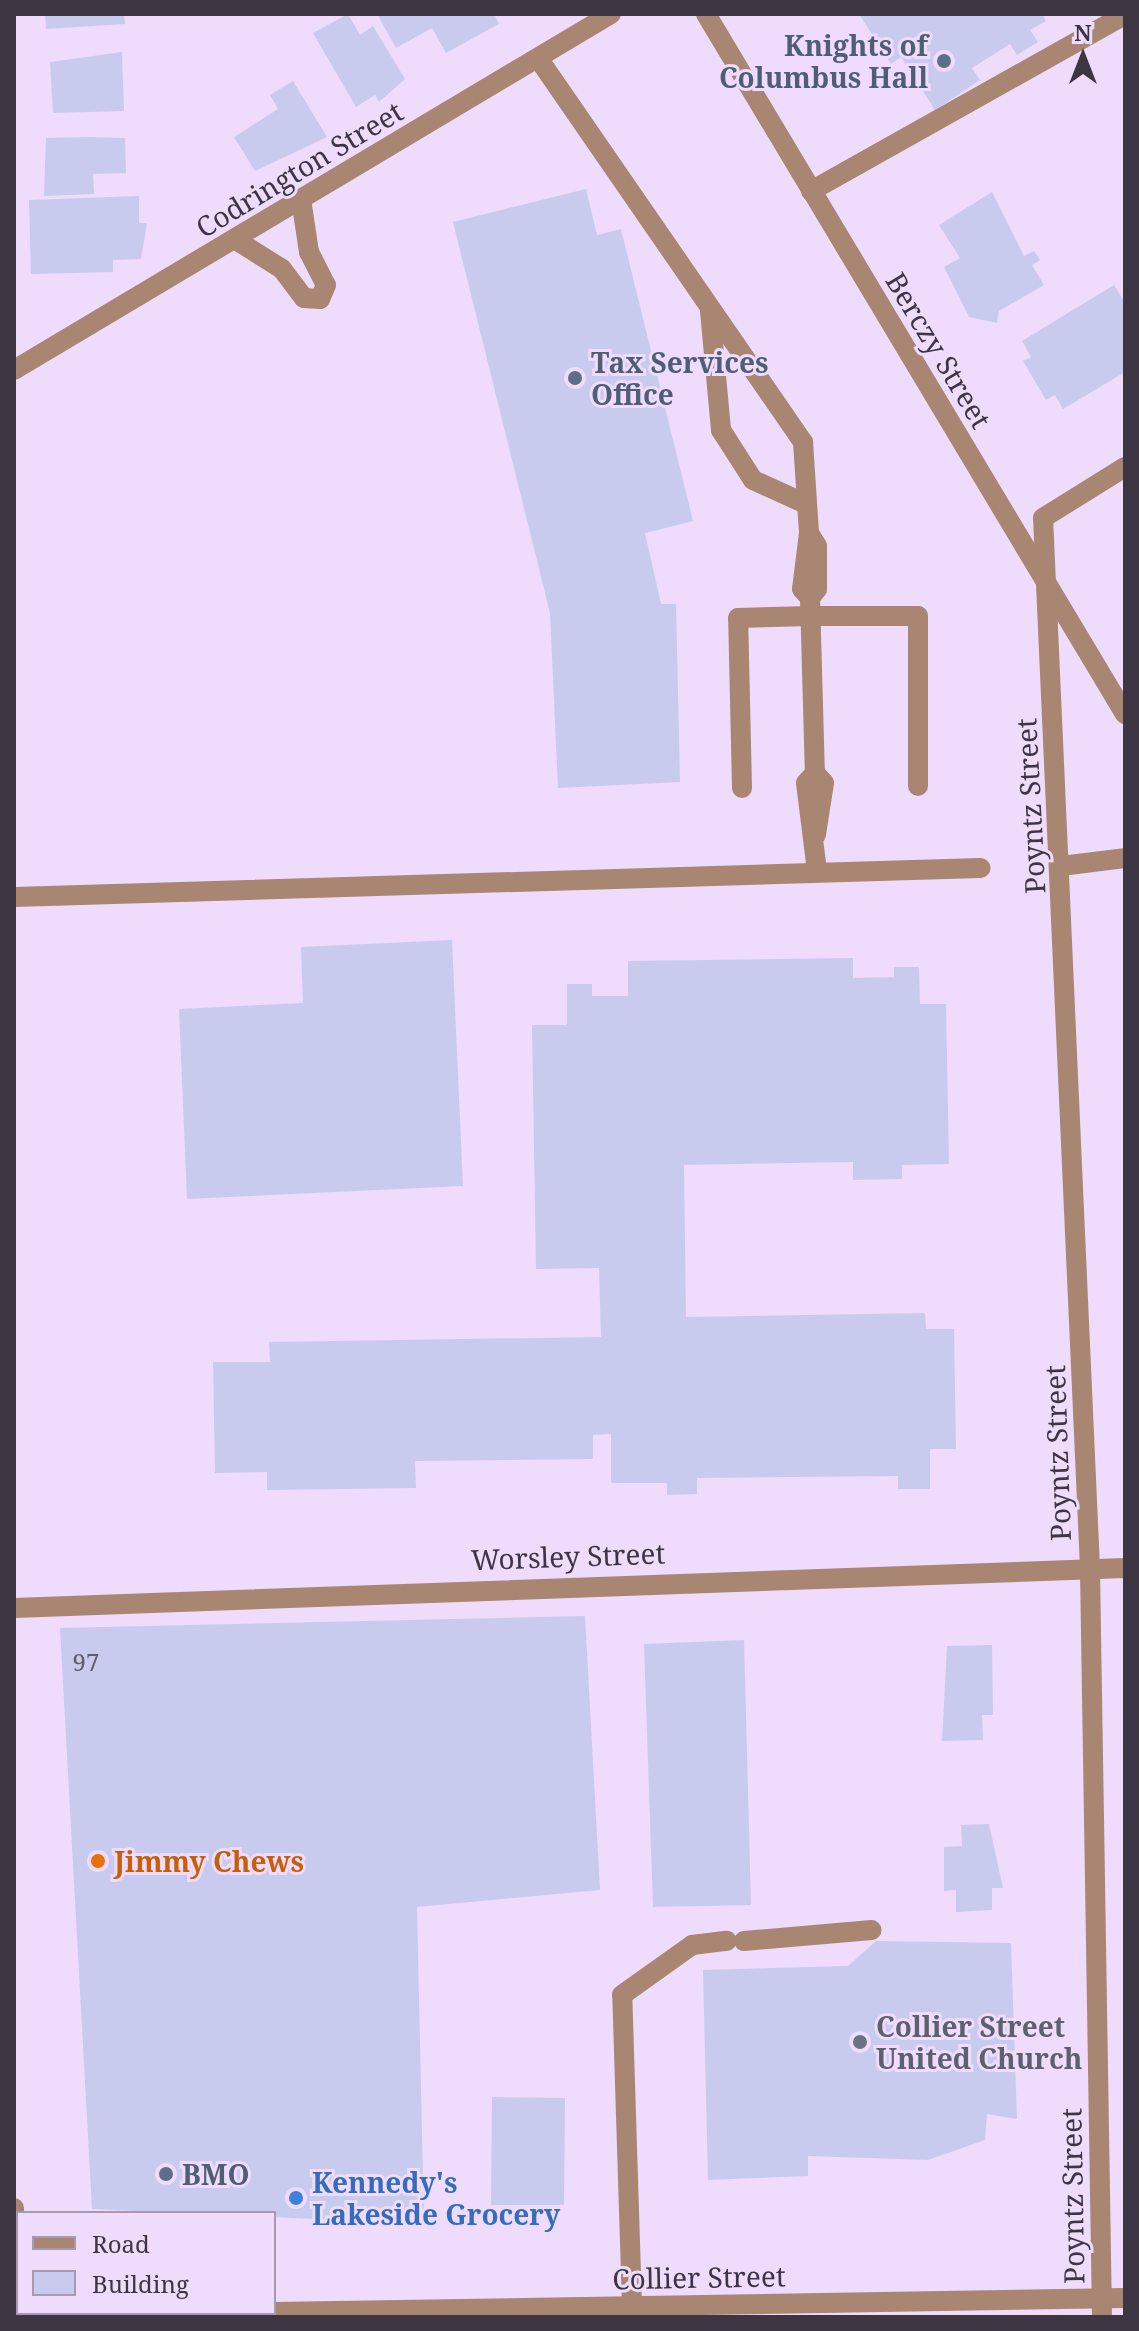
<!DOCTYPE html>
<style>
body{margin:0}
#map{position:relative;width:1139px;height:2331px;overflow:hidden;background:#efdbfc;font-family:"Noto Serif",serif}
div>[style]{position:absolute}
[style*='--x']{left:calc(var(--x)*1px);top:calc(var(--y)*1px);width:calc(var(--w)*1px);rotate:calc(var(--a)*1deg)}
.building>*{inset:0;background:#c8cbee}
.minor>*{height:20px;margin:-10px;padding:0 10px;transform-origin:10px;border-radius:10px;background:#a88672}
.dots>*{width:22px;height:22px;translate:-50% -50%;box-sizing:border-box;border:4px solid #efdbfc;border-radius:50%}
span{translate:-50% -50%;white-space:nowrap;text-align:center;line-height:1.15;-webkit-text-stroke:6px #efdbfc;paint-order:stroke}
.number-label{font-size:24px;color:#605b6d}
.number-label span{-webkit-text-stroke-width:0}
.service-label{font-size:28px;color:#4e5e75;font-weight:700}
.right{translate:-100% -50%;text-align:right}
.left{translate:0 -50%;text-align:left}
.street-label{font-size:28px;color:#3d3642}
.food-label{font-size:28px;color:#c56008;font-weight:700}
.worship-label{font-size:28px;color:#5b616d;font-weight:700}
.shop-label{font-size:28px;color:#366cbe;font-weight:700}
.frame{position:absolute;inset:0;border:16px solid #3d3642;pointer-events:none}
.legend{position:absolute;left:16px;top:2211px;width:260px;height:104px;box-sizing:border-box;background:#efdbfc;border:2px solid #a899b2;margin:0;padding:10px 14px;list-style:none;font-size:24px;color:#3d3642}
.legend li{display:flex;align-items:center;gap:16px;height:40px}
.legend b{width:40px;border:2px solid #a899b2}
.north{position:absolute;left:1043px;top:16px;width:80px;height:80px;-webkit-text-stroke:6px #efdbfc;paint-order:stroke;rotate:0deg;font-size:22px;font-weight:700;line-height:32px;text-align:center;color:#3d3642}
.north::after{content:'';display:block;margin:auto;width:28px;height:36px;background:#3d3642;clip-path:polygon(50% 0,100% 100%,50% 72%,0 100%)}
</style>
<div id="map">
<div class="building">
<i style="clip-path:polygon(45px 14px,124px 14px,125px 24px,46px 29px)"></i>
<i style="clip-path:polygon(348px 14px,360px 35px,373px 26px,405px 79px,379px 102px,375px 95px,356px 107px,313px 33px)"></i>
<i style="clip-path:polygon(377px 14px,494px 14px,499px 24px,446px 53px,432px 28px,396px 48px)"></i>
<i style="clip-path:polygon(859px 14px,1042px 14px,1046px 21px,1030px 30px,1038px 42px,1017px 55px,1010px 44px,972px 68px,980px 80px,935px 110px,901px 57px,891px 64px)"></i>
<i style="clip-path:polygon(122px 52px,124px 111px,53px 113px,50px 62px)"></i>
<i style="clip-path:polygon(293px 81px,327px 137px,255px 171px,234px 137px,278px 109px,270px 95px)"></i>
<i style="clip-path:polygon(89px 137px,125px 138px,126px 173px,93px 174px,94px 194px,44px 196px,46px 138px)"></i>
<i style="clip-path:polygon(586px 189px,597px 235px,621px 229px,693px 521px,645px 533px,661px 604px,676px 604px,680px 782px,558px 788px,550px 613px,453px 222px)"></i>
<i style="clip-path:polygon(992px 192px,1024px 256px,1034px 251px,1040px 260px,1032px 265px,1044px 285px,999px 311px,997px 323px,969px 317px,944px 267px,960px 258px,939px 225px)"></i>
<i style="clip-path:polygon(139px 196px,139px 223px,147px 223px,141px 259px,113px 260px,113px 272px,31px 274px,29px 200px)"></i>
<i style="clip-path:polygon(1114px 285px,1125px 303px,1125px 372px,1063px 409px,1055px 395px,1046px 400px,1023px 361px,1031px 357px,1022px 341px)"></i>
<i style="clip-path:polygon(452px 940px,463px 1186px,187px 1199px,179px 1009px,303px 1003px,301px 947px)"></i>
<i style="clip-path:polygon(853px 958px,853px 978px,894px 977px,894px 967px,919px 967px,920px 1004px,946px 1004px,949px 1164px,902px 1165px,902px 1179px,853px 1180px,853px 1162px,684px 1165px,686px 1317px,925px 1313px,926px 1329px,954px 1329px,956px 1449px,930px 1449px,930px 1489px,898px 1489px,898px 1476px,697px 1478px,697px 1494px,667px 1495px,667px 1483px,611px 1483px,611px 1434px,593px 1435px,593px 1459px,415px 1461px,416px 1488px,267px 1490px,267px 1472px,215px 1473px,213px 1362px,270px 1362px,269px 1342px,601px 1337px,599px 1268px,536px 1269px,532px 1025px,567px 1025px,567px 984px,592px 984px,592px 996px,628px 996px,628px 961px)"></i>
<i style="clip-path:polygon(585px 1616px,600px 1890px,417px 1907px,424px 2224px,92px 2209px,60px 1628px)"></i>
<i style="clip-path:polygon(744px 1640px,751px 1905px,653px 1907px,644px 1644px)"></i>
<i style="clip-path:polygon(992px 1645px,993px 1715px,982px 1715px,983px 1740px,942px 1741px,947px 1646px)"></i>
<i style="clip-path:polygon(989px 1824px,1003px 1888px,992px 1888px,992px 1910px,956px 1912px,956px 1890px,944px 1891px,944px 1847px,962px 1846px,961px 1825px)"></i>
<i style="clip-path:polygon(876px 1941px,1011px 1943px,1017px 2119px,987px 2114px,985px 2140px,928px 2160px,808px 2156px,808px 2176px,708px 2180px,703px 1970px,848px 1966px)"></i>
<i style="clip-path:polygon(492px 2097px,565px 2098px,564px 2205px,491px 2205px)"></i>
</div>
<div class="minor">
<i style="--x:706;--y:14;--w:816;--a:59.1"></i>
<i style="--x:538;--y:58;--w:467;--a:55.4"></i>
<i style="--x:803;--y:442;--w:91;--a:86.2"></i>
<i style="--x:809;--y:533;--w:15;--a:58"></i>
<i style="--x:817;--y:546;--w:43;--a:90"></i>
<i style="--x:817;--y:589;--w:11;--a:128"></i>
<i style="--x:811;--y:191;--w:360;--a:-29.3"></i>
<i style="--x:301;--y:199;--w:54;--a:81.4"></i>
<i style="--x:309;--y:252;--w:37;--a:63"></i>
<i style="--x:326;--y:285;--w:15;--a:113"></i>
<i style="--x:236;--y:240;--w:54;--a:32.2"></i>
<i style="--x:282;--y:269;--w:36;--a:53"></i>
<i style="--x:304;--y:298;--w:16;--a:4"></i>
<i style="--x:710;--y:311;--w:120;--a:84.7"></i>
<i style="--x:721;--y:430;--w:59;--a:57.4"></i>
<i style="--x:753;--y:480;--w:58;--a:24.4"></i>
<i style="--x:14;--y:370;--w:695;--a:-30.81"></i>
<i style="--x:809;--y:533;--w:56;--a:97.1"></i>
<i style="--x:802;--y:589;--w:12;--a:48"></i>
<i style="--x:810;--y:598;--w:175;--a:88.4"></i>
<i style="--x:815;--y:773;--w:13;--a:48"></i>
<i style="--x:824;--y:783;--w:52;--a:98.9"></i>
<i style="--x:815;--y:773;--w:13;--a:132"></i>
<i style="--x:806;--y:783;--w:89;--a:82.9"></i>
<i style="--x:742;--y:788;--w:170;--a:-91.3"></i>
<i style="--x:738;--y:618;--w:73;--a:-1.6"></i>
<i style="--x:811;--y:616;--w:107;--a:0"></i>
<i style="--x:918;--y:616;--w:170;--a:90"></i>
<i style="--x:1061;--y:866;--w:64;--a:-7.1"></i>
<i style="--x:14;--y:897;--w:967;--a:-1.72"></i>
<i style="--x:14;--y:1608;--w:1112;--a:-2.06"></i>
<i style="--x:744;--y:1941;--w:128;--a:-4.9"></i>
<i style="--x:14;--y:2208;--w:109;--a:88.4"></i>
<i style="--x:632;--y:2306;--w:311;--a:-91.8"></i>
<i style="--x:622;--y:1995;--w:86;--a:-35.5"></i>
<i style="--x:692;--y:1945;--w:35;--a:-7"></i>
<i style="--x:274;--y:2312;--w:851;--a:-0.94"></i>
<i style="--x:14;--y:2315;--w:183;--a:-0.6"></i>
<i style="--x:1102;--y:2317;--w:749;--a:-90.92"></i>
<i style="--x:1090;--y:1568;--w:1051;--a:-92.56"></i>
<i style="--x:1043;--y:518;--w:97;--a:-31.9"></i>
</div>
<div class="dots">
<i style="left:944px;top:61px;background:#5c6f8a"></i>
<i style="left:575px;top:378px;background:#5c6f8a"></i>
<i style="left:98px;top:1861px;background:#e8710a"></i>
<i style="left:860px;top:2042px;background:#6b7280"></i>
<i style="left:166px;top:2174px;background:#5c6f8a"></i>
<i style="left:296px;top:2198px;background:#3f7fe0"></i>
</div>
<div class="number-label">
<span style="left:86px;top:1662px">97</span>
</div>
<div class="service-label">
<span class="right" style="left:928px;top:61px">Knights of<br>Columbus Hall</span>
<span class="left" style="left:591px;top:378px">Tax Services<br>Office</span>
<span class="left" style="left:182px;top:2174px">BMO</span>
</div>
<div class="street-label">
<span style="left:299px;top:169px;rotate:-31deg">Codrington Street</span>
<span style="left:939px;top:350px;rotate:59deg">Berczy Street</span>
<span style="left:1030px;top:806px;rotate:-93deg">Poyntz Street</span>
<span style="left:1057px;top:1453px;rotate:-92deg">Poyntz Street</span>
<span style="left:568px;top:1556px;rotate:-2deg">Worsley Street</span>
<span style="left:1072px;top:2196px;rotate:-91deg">Poyntz Street</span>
<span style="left:699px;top:2277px;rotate:-1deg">Collier Street</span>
</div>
<div class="food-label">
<span class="left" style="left:114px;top:1861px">Jimmy Chews</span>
</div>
<div class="worship-label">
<span class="left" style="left:876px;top:2042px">Collier Street<br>United Church</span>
</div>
<div class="shop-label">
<span class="left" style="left:312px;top:2198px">Kennedy's<br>Lakeside Grocery</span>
</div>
<div class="frame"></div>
<ul class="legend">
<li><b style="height:10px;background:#a88672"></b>Road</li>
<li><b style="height:22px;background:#c8cbee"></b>Building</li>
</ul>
<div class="north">N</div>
</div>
